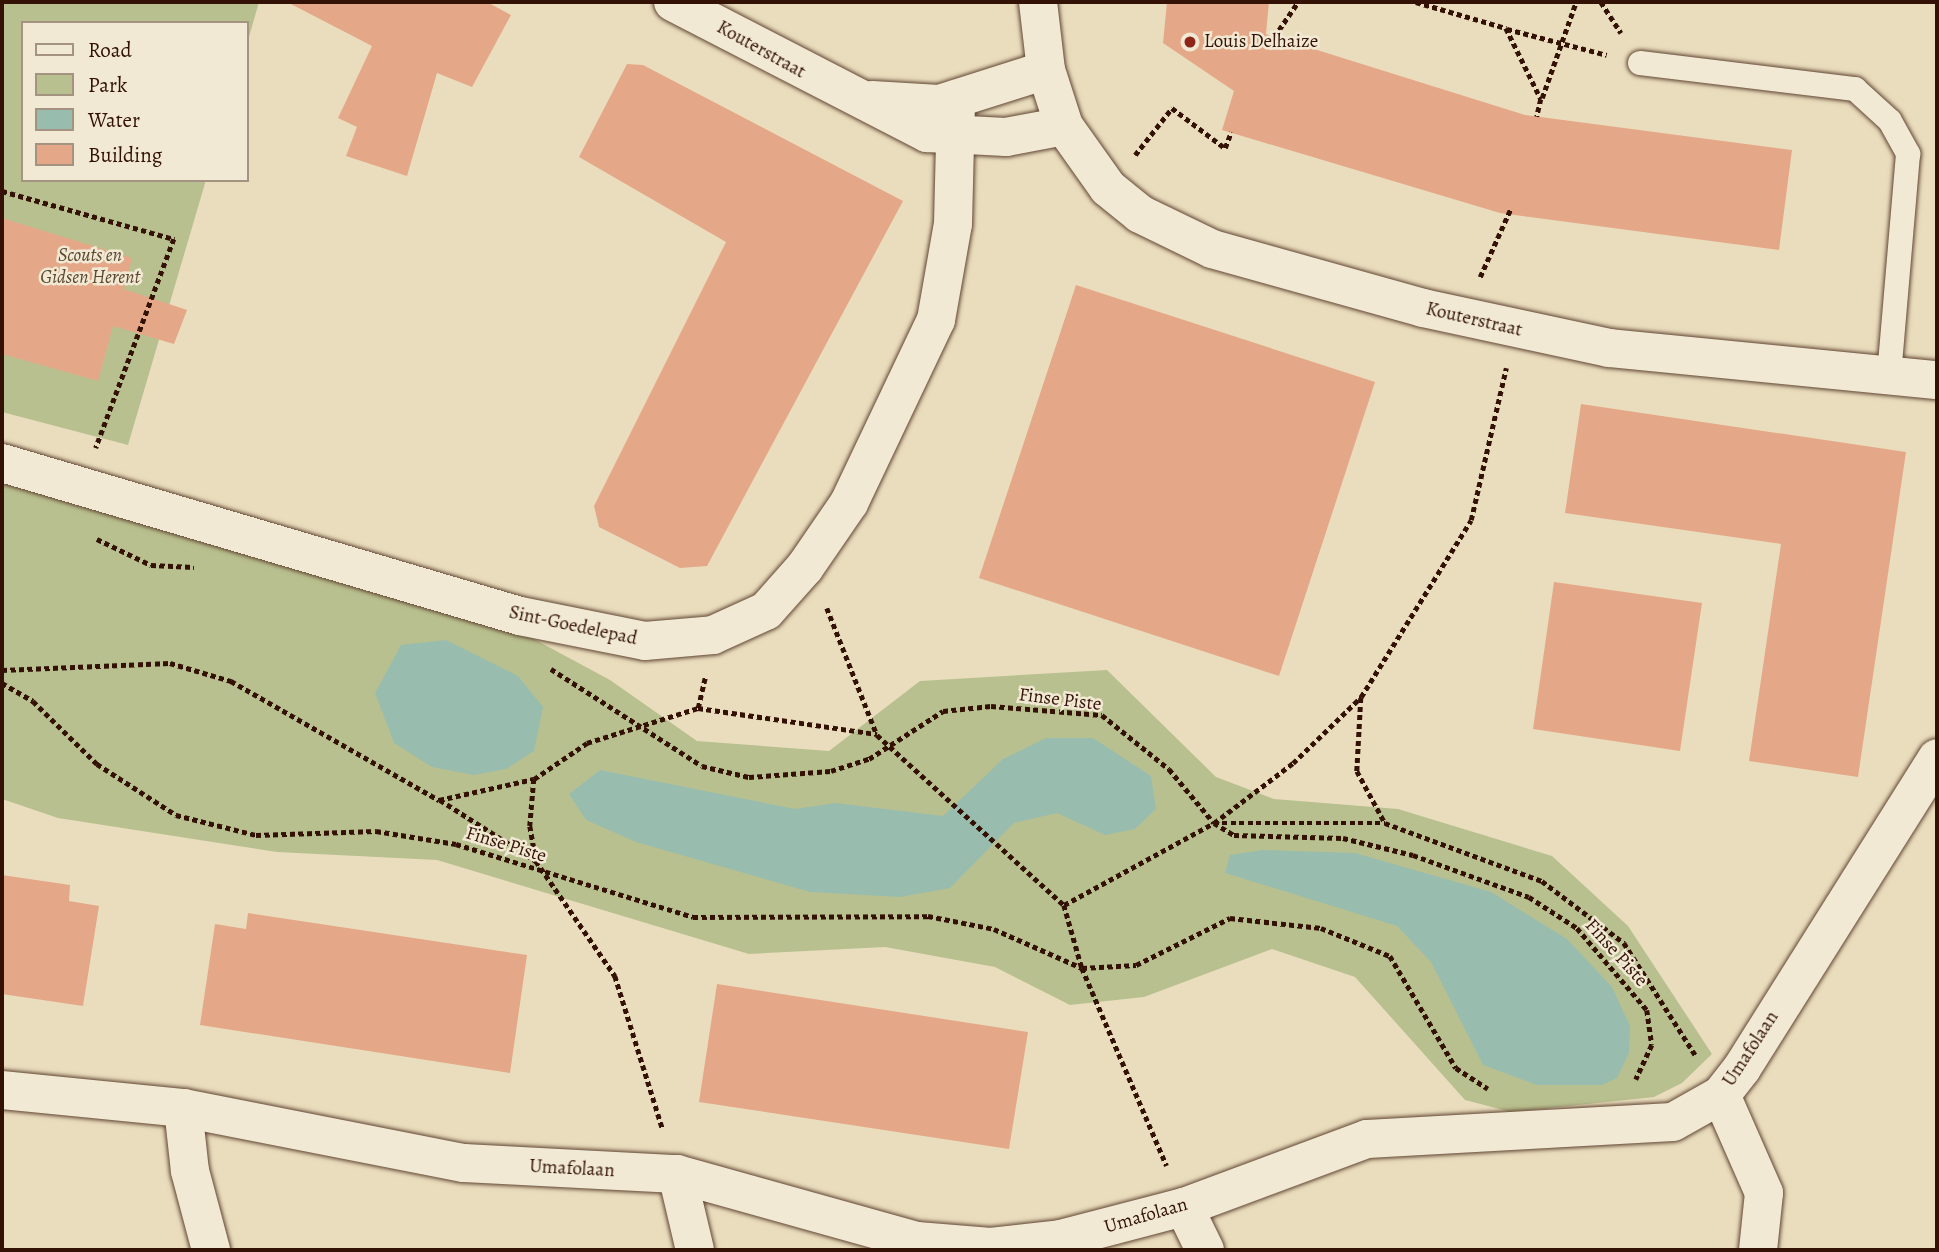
<!DOCTYPE html>
<style>
body{margin:0}
#map{position:relative;width:1939px;height:1252px;overflow:hidden;background:#eaddbd;font-family:Alegreya,serif}
div>[style]{position:absolute}
[style*='--x']{left:calc(var(--x)*1px);top:calc(var(--y)*1px);width:calc(var(--w)*1px);rotate:calc(var(--a)*1deg)}
.green>*{inset:0;background:#b9c08f}
.water>*{inset:0;background:#98bcae}
.building>*{inset:0;background:#e4a888}
.path>*{height:4.5px;margin-top:-2.25px;transform-origin:0;background:repeating-linear-gradient(90deg,#331205 0 5px,transparent 0 8.5px)}
.roads{filter:drop-shadow(0 0 2px #614533) drop-shadow(0 0 2px #614533)}
.service>*{height:24px;margin:-12px;padding:0 12px;transform-origin:12px;border-radius:12px;background:#f1e9d4}
.minor>*{height:38px;margin:-19px;padding:0 19px;transform-origin:19px;border-radius:19px;background:#f1e9d4}
.tertiary>*{height:38px;margin:-19px;padding:0 19px;transform-origin:19px;border-radius:19px;background:#f1e9d4}
.dots>*{width:19px;height:19px;translate:-50% -50%;box-sizing:border-box;border:4px solid #f1e9d4;border-radius:50%}
span{translate:-50% -50%;white-space:nowrap;text-align:center;line-height:1.15;-webkit-text-stroke:5px #f1e9d4;paint-order:stroke}
.poi-label{font-size:19px;color:#331205}
.left{translate:0 -50%;text-align:left}
.street-label{font-size:19px;color:#331205}
.park-label{font-size:19px;color:#5b462e;font-style:italic}
.frame{position:absolute;inset:0;border:4px solid #331205;pointer-events:none}
.legend{position:absolute;left:21px;top:21px;width:228px;height:161px;box-sizing:border-box;background:#f1e9d4;border:2px solid #a59381;margin:0;padding:9px 12px;list-style:none;font-size:21px;color:#331205}
.legend li{display:flex;align-items:center;gap:14px;height:35px}
.legend b{width:35px;border:2px solid #a59381}
</style>
<div id="map">
<div class="green">
<i style="clip-path:polygon(2px 2px,259px 2px,247px 44px,247px 23px,23px 23px,23px 180px,206px 180px,128px 445px,2px 412px)"></i>
<i style="clip-path:polygon(2px 478px,521px 632px,610px 680px,697px 741px,829px 751px,920px 681px,1107px 670px,1216px 777px,1274px 799px,1398px 809px,1552px 856px,1628px 926px,1712px 1054px,1682px 1083px,1654px 1097px,1511px 1112px,1465px 1100px,1355px 977px,1272px 949px,1144px 997px,1070px 1005px,995px 967px,885px 947px,749px 954px,437px 860px,277px 852px,58px 818px,2px 799px)"></i>
</div>
<div class="water">
<i style="clip-path:polygon(446px 640px,518px 676px,543px 707px,534px 751px,506px 769px,474px 775px,432px 767px,394px 743px,375px 693px,401px 645px)"></i>
<i style="clip-path:polygon(1046px 738px,1093px 738px,1151px 776px,1156px 809px,1135px 829px,1105px 835px,1057px 813px,1014px 823px,950px 888px,900px 897px,810px 892px,636px 842px,586px 820px,569px 794px,600px 770px,795px 809px,835px 803px,943px 816px,1003px 759px)"></i>
<i style="clip-path:polygon(1263px 850px,1355px 853px,1491px 892px,1567px 939px,1612px 987px,1630px 1026px,1629px 1053px,1617px 1078px,1602px 1085px,1537px 1085px,1483px 1065px,1431px 962px,1397px 926px,1225px 873px,1230px 855px)"></i>
</div>
<div class="building">
<i style="clip-path:polygon(287px 2px,487px 2px,511px 15px,472px 87px,437px 73px,407px 176px,346px 156px,357px 127px,338px 118px,372px 46px)"></i>
<i style="clip-path:polygon(1167px 2px,1269px 2px,1266px 34px,1525px 115px,1792px 150px,1779px 250px,1500px 213px,1222px 130px,1234px 91px,1163px 43px)"></i>
<i style="clip-path:polygon(627px 64px,643px 65px,903px 201px,707px 566px,680px 568px,599px 527px,594px 506px,726px 242px,579px 157px)"></i>
<i style="clip-path:polygon(2px 218px,132px 258px,124px 289px,187px 310px,174px 344px,113px 326px,98px 381px,2px 354px)"></i>
<i style="clip-path:polygon(1076px 285px,1375px 382px,1279px 676px,979px 578px)"></i>
<i style="clip-path:polygon(1581px 404px,1906px 452px,1858px 777px,1749px 761px,1781px 544px,1565px 513px)"></i>
<i style="clip-path:polygon(1554px 582px,1702px 603px,1680px 751px,1533px 729px)"></i>
<i style="clip-path:polygon(2px 875px,70px 885px,69px 901px,99px 906px,83px 1006px,2px 994px)"></i>
<i style="clip-path:polygon(248px 913px,527px 955px,510px 1073px,200px 1025px,215px 924px,246px 929px)"></i>
<i style="clip-path:polygon(717px 984px,1028px 1032px,1009px 1149px,699px 1102px)"></i>
</div>
<div class="path">
<i style="--x:1416;--y:2;--w:94;--a:16.1"></i>
<i style="--x:1506;--y:28;--w:79;--a:63.8"></i>
<i style="--x:1541;--y:99;--w:18;--a:103"></i>
<i style="--x:1601;--y:2;--w:37;--a:57"></i>
<i style="--x:1507;--y:29;--w:103;--a:14.6"></i>
<i style="--x:1274;--y:37;--w:42;--a:-55.6"></i>
<i style="--x:1542;--y:98;--w:102;--a:-70.5"></i>
<i style="--x:1135;--y:155;--w:60;--a:-51.8"></i>
<i style="--x:1172;--y:108;--w:66;--a:37"></i>
<i style="--x:1225;--y:148;--w:17;--a:-69"></i>
<i style="--x:2;--y:191;--w:179;--a:15.6"></i>
<i style="--x:174;--y:239;--w:223;--a:110.5"></i>
<i style="--x:1480;--y:277;--w:76;--a:-65.8"></i>
<i style="--x:97;--y:539;--w:60;--a:25.7"></i>
<i style="--x:151;--y:565;--w:43;--a:2.7"></i>
<i style="--x:827;--y:608;--w:136;--a:68.5"></i>
<i style="--x:877;--y:735;--w:253;--a:42.3"></i>
<i style="--x:1064;--y:905;--w:66;--a:74.1"></i>
<i style="--x:1082;--y:968;--w:215;--a:66.8"></i>
<i style="--x:551;--y:669;--w:179;--a:32.7"></i>
<i style="--x:702;--y:766;--w:48;--a:13.2"></i>
<i style="--x:749;--y:777;--w:82;--a:-4.2"></i>
<i style="--x:831;--y:771;--w:40;--a:-18"></i>
<i style="--x:869;--y:759;--w:88;--a:-33"></i>
<i style="--x:943;--y:711;--w:48;--a:-5.9"></i>
<i style="--x:991;--y:706;--w:111;--a:4.6"></i>
<i style="--x:1102;--y:715;--w:86;--a:38.9"></i>
<i style="--x:1169;--y:769;--w:70;--a:50.2"></i>
<i style="--x:1214;--y:823;--w:23;--a:31"></i>
<i style="--x:1234;--y:835;--w:109;--a:1.6"></i>
<i style="--x:1343;--y:838;--w:72;--a:13.7"></i>
<i style="--x:1413;--y:855;--w:123;--a:19.9"></i>
<i style="--x:1529;--y:897;--w:57;--a:32.9"></i>
<i style="--x:1577;--y:928;--w:108;--a:49.5"></i>
<i style="--x:1647;--y:1010;--w:35;--a:82"></i>
<i style="--x:1652;--y:1045;--w:38;--a:115"></i>
<i style="--x:2;--y:670;--w:168;--a:-2.4"></i>
<i style="--x:170;--y:663;--w:64;--a:16.4"></i>
<i style="--x:231;--y:681;--w:240;--a:29.8"></i>
<i style="--x:439;--y:800;--w:97;--a:-12.5"></i>
<i style="--x:534;--y:779;--w:64;--a:-34.2"></i>
<i style="--x:587;--y:743;--w:116;--a:-17.5"></i>
<i style="--x:698;--y:708;--w:32;--a:-77"></i>
<i style="--x:2;--y:683;--w:36;--a:30"></i>
<i style="--x:33;--y:701;--w:90;--a:44.5"></i>
<i style="--x:97;--y:764;--w:94;--a:32.8"></i>
<i style="--x:176;--y:815;--w:82;--a:14"></i>
<i style="--x:256;--y:835;--w:120;--a:-1.9"></i>
<i style="--x:376;--y:831;--w:81;--a:9.2"></i>
<i style="--x:456;--y:844;--w:248;--a:17.1"></i>
<i style="--x:693;--y:917;--w:235;--a:-0.2"></i>
<i style="--x:928;--y:916;--w:67;--a:11.1"></i>
<i style="--x:994;--y:929;--w:96;--a:23.9"></i>
<i style="--x:1082;--y:968;--w:54;--a:-3.2"></i>
<i style="--x:1136;--y:965;--w:105;--a:-26.6"></i>
<i style="--x:1230;--y:918;--w:92;--a:6.3"></i>
<i style="--x:1321;--y:928;--w:74;--a:22.1"></i>
<i style="--x:1390;--y:956;--w:130;--a:59.5"></i>
<i style="--x:1456;--y:1068;--w:38;--a:33"></i>
<i style="--x:1361;--y:698;--w:73;--a:93.1"></i>
<i style="--x:1357;--y:771;--w:59;--a:61.7"></i>
<i style="--x:1385;--y:823;--w:167;--a:20.3"></i>
<i style="--x:1542;--y:881;--w:103;--a:37.1"></i>
<i style="--x:1624;--y:943;--w:134;--a:57.5"></i>
<i style="--x:698;--y:708;--w:181;--a:8.3"></i>
<i style="--x:534;--y:779;--w:47;--a:94.9"></i>
<i style="--x:530;--y:826;--w:36;--a:80"></i>
<i style="--x:440;--y:800;--w:114;--a:32.4"></i>
<i style="--x:536;--y:861;--w:140;--a:55.5"></i>
<i style="--x:615;--y:976;--w:161;--a:72.7"></i>
<i style="--x:1214;--y:823;--w:171;--a:0"></i>
<i style="--x:1064;--y:905;--w:171;--a:-28.7"></i>
<i style="--x:1214;--y:823;--w:99;--a:-37.2"></i>
<i style="--x:1293;--y:763;--w:95;--a:-44.1"></i>
<i style="--x:1361;--y:697;--w:208;--a:-58.1"></i>
<i style="--x:1471;--y:520;--w:156;--a:-77"></i>
</div>
<div class="roads">
<div class="service">
<i style="--x:1640;--y:63;--w:217;--a:6.9"></i>
<i style="--x:1855;--y:89;--w:47;--a:42.4"></i>
<i style="--x:1890;--y:121;--w:38;--a:61"></i>
<i style="--x:1908;--y:154;--w:223;--a:94.9"></i>
</div>
<div class="minor">
<i style="--x:673;--y:2;--w:286;--a:27.3"></i>
<i style="--x:927;--y:133;--w:79;--a:2.9"></i>
<i style="--x:1006;--y:137;--w:59;--a:-10.7"></i>
<i style="--x:872;--y:100;--w:67;--a:3.4"></i>
<i style="--x:939;--y:104;--w:112;--a:-17.6"></i>
<i style="--x:2;--y:463;--w:540;--a:16.46"></i>
<i style="--x:520;--y:616;--w:127;--a:11.3"></i>
<i style="--x:645;--y:641;--w:68;--a:-5"></i>
<i style="--x:713;--y:635;--w:58;--a:-24.4"></i>
<i style="--x:766;--y:611;--w:59;--a:-48.4"></i>
<i style="--x:805;--y:567;--w:78;--a:-55.5"></i>
<i style="--x:849;--y:503;--w:203;--a:-64.6"></i>
<i style="--x:936;--y:320;--w:97;--a:-80"></i>
<i style="--x:953;--y:224;--w:125;--a:-88.6"></i>
<i style="--x:2;--y:1090;--w:182;--a:5.7"></i>
<i style="--x:183;--y:1108;--w:286;--a:11.1"></i>
<i style="--x:464;--y:1163;--w:213;--a:3"></i>
<i style="--x:677;--y:1174;--w:249;--a:15.6"></i>
<i style="--x:917;--y:1241;--w:74;--a:4.6"></i>
<i style="--x:991;--y:1247;--w:70;--a:-6.5"></i>
<i style="--x:1061;--y:1239;--w:127;--a:-14.6"></i>
<i style="--x:1184;--y:1207;--w:195;--a:-20.4"></i>
<i style="--x:1367;--y:1139;--w:306;--a:-3.2"></i>
<i style="--x:1673;--y:1122;--w:55;--a:-29.4"></i>
<i style="--x:1721;--y:1095;--w:34;--a:-52"></i>
<i style="--x:1742;--y:1068;--w:366;--a:-57.8"></i>
<i style="--x:1721;--y:1095;--w:107;--a:66.3"></i>
<i style="--x:1764;--y:1193;--w:57;--a:96"></i>
<i style="--x:183;--y:1108;--w:63;--a:83.7"></i>
<i style="--x:190;--y:1171;--w:82;--a:75.1"></i>
<i style="--x:677;--y:1174;--w:78;--a:76.7"></i>
<i style="--x:1184;--y:1207;--w:48;--a:64"></i>
</div>
<div class="tertiary">
<i style="--x:1038;--y:2;--w:68;--a:83.3"></i>
<i style="--x:1046;--y:70;--w:59;--a:72.2"></i>
<i style="--x:1064;--y:126;--w:76;--a:54.6"></i>
<i style="--x:1108;--y:188;--w:41;--a:39.1"></i>
<i style="--x:1140;--y:214;--w:80;--a:25.9"></i>
<i style="--x:1212;--y:249;--w:219;--a:15.6"></i>
<i style="--x:1423;--y:308;--w:190;--a:12.1"></i>
<i style="--x:1609;--y:348;--w:330;--a:5.6"></i>
</div>
</div>
<div class="dots">
<i style="left:1190px;top:42px;background:#8f2418"></i>
</div>
<div class="poi-label">
<span class="left" style="left:1204px;top:42px">Louis Delhaize</span>
</div>
<div class="street-label">
<span style="left:761px;top:50px;rotate:29deg">Kouterstraat</span>
<span style="left:1474px;top:320px;rotate:13deg">Kouterstraat</span>
<span style="left:573px;top:626px;rotate:12deg">Sint-Goedelepad</span>
<span style="left:1060px;top:700px;rotate:7deg">Finse Piste</span>
<span style="left:506px;top:845px;rotate:17deg">Finse Piste</span>
<span style="left:1616px;top:953px;rotate:48deg">Finse Piste</span>
<span style="left:1751px;top:1049px;rotate:-57deg">Umafolaan</span>
<span style="left:572px;top:1169px;rotate:3deg">Umafolaan</span>
<span style="left:1146px;top:1216px;rotate:-16deg">Umafolaan</span>
</div>
<div class="park-label">
<span style="left:90px;top:267px">Scouts en<br>Gidsen Herent</span>
</div>
<div class="frame"></div>
<ul class="legend">
<li><b style="height:9px;background:#f1e9d4"></b>Road</li>
<li><b style="height:19px;background:#b9c08f"></b>Park</li>
<li><b style="height:19px;background:#98bcae"></b>Water</li>
<li><b style="height:19px;background:#e4a888"></b>Building</li>
</ul>
</div>
